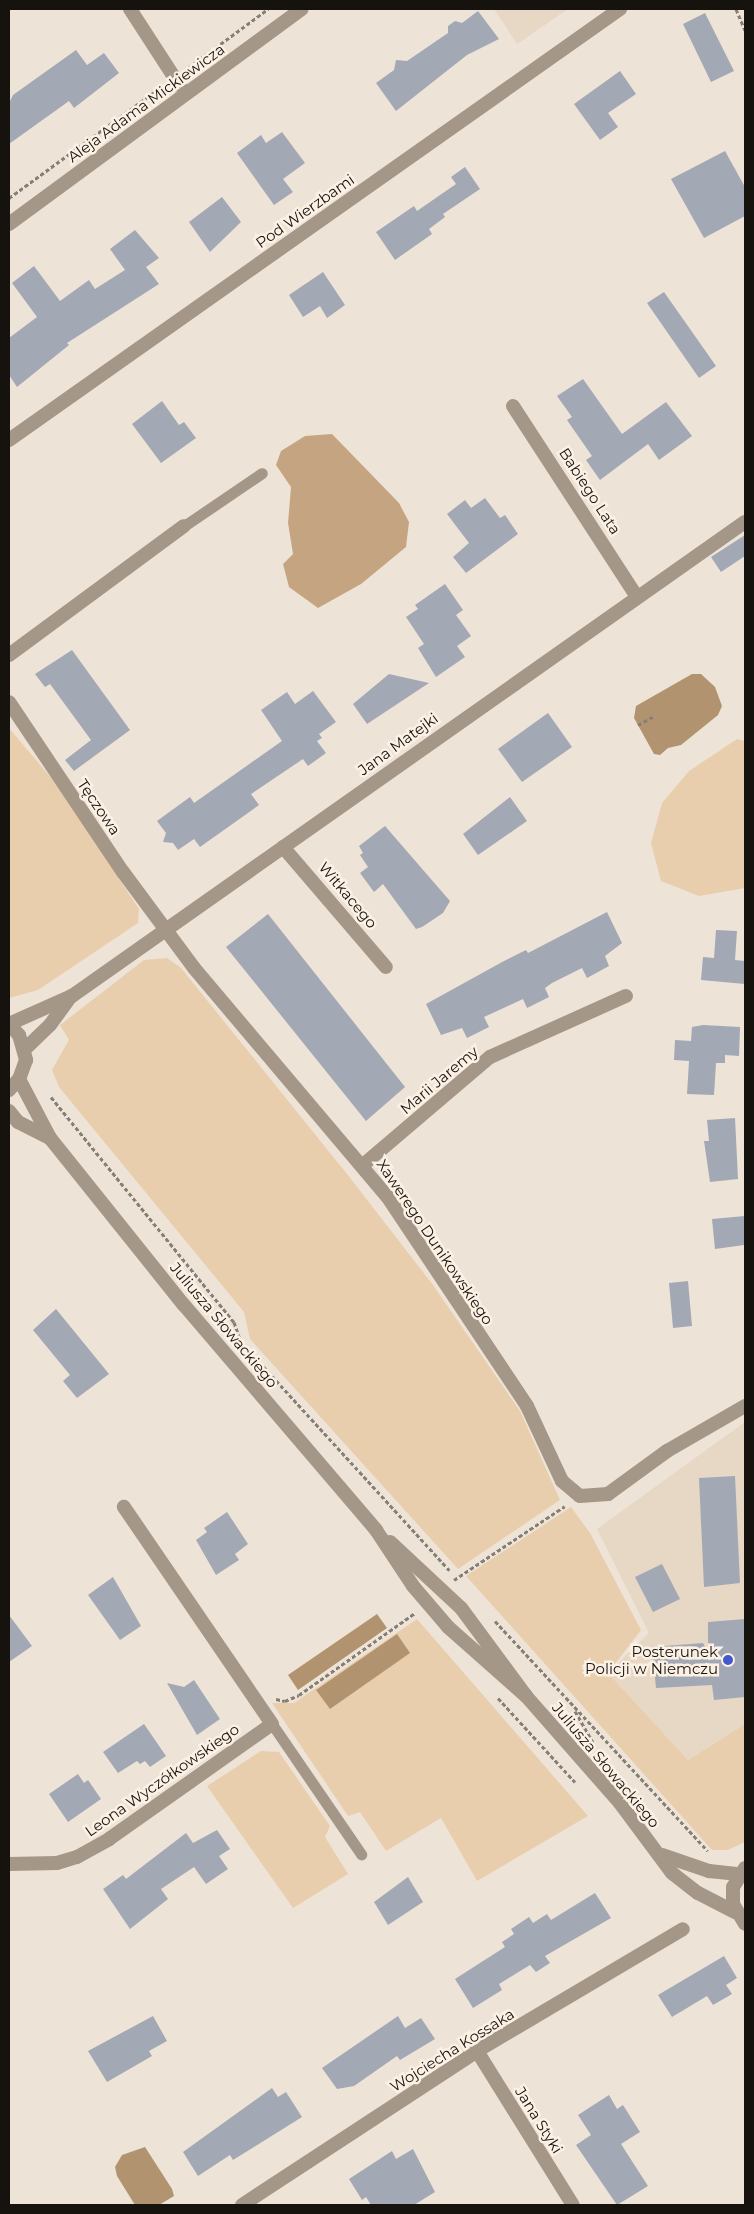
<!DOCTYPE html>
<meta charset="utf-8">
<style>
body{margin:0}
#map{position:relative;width:754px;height:2214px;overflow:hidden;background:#eee3d7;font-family:Montserrat,sans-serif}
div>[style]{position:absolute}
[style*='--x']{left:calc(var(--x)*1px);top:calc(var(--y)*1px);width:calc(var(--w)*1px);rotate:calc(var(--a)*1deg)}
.built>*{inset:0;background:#e7d7c5}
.green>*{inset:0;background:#e9ceae}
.forest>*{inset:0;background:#c5a581}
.water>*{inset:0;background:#b29370}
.building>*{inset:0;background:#a3a8b5}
.path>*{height:3px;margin-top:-1.5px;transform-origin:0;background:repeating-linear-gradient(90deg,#867f76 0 4px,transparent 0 6.5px)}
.service>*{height:11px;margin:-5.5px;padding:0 5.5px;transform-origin:5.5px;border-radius:5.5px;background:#a59787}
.minor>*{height:14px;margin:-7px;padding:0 7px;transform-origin:7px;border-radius:7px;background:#a59787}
.tertiary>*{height:14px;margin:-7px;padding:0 7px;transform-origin:7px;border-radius:7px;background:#a59787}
.dots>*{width:14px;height:14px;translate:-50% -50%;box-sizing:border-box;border:2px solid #fcf1e4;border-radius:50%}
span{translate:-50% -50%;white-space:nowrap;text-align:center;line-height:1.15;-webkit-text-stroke:5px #fcf1e4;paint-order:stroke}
.street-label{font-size:15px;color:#16130e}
.poi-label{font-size:15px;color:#16130e}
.right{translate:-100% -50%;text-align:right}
.frame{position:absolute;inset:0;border:10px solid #16130e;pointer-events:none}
</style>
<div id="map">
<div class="built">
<i style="clip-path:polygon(494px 9px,568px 9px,517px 44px)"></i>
<i style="clip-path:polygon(745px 1422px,745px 1724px,688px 1760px,608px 1673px,649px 1633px,597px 1529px)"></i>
</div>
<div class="green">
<i style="clip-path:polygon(9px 728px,58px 786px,139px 909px,138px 923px,38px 990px,9px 998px)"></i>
<i style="clip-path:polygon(737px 739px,745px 741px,745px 888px,699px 896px,661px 881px,651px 843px,662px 803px,689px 771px)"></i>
<i style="clip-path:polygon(167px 958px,181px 968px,351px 1179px,433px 1285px,520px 1411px,560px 1500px,458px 1569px,250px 1339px,244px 1312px,59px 1087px,52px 1070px,69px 1040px,60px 1025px,144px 960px)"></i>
<i style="clip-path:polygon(571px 1507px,590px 1533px,641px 1630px,608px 1673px,688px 1760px,745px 1724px,745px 1842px,728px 1850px,712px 1850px,466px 1576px)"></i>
<i style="clip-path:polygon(417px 1619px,588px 1816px,477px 1881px,441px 1818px,386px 1851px,360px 1812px,348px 1816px,272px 1703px,294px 1703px)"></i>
<i style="clip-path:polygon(261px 1751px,279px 1752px,330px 1826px,325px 1837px,348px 1874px,293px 1908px,207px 1786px)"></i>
</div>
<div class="forest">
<i style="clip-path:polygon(332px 434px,399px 503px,409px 522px,406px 547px,361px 584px,318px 608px,289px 587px,283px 564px,293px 554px,288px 523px,291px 487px,276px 465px,281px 451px,305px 436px)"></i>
</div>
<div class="water">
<i style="clip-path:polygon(692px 674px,701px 674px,715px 687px,722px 706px,718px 715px,681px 745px,668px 748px,660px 755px,654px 754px,634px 718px,636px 706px)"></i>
<i style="clip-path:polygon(377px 1614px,387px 1628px,298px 1690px,288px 1675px)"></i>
<i style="clip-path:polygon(397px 1634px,410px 1653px,330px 1709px,316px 1690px)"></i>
<i style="clip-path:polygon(145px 2147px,172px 2189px,174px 2196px,159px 2205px,135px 2205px,117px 2176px,115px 2167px,122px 2155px)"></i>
</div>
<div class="building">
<i style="clip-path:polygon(478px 11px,499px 39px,467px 55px,396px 111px,376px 83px,394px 70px,396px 60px,407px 61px,448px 33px,448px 26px,455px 21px,462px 23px)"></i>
<i style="clip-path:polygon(705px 13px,734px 71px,711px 82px,683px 24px)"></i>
<i style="clip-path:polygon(76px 50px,87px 65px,104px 53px,119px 73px,74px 108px,69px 101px,9px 144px,9px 103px,13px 95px)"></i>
<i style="clip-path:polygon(620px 71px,636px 94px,608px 113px,618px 127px,600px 140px,574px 104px)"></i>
<i style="clip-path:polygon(282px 132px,305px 163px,283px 179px,293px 192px,274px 205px,237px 153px,261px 135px,266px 143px)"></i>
<i style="clip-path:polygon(725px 151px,745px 187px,745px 216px,704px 238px,671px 179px)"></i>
<i style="clip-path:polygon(465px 167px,480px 189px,443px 214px,445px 217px,429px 229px,432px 234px,395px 260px,376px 232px,414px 206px,417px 211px,456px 184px,451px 177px)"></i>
<i style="clip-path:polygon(222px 197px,241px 222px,210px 252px,189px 222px)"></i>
<i style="clip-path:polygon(135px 230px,159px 258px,146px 267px,159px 284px,67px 343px,69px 345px,17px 387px,9px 375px,9px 338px,37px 317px,12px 283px,34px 266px,60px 301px,89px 280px,95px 289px,125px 270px,110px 249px)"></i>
<i style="clip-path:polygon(323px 272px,345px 305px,327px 318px,320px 306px,303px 317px,289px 295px)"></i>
<i style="clip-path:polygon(664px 292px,716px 366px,699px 378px,647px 303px)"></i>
<i style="clip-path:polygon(583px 379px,622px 434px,666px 402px,692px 436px,659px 460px,648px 444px,600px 480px,586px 460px,592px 456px,567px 420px,572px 417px,557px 396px)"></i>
<i style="clip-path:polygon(162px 401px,179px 425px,184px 422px,196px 438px,161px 463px,132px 424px)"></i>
<i style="clip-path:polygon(485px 498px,500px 518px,505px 515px,518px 534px,466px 573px,453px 557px,469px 543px,447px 514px,465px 500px,471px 508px)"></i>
<i style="clip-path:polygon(745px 535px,745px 556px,721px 572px,711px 557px)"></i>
<i style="clip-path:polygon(445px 584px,463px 610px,456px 615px,471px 636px,457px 646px,465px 657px,436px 677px,418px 648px,424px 644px,406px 617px,418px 609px,415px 605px)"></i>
<i style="clip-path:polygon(72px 650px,130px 730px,74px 771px,65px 760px,91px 740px,50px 684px,45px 687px,35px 674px)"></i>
<i style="clip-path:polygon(389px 674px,429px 683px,367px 724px,353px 704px)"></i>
<i style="clip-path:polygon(313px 691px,336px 722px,319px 734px,322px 738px,317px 741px,326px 753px,308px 766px,303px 759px,251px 794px,259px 805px,200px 847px,194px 839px,178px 850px,173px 843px,163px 842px,166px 833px,157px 821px,190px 797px,194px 803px,282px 741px,261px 710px,287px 692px,295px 704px)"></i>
<i style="clip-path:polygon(548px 713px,572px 747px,522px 782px,498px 749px)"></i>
<i style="clip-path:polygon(510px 797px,527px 821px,478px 855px,463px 834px)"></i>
<i style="clip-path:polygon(385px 826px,450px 901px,443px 913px,422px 927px,416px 929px,383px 884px,374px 892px,360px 873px,368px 867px,360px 855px,363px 853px,359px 846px)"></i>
<i style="clip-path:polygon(607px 912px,622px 943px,605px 956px,609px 966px,587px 978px,582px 968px,552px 983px,545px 988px,549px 997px,527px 1008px,523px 999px,484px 1017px,489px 1027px,467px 1038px,462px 1028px,441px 1035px,426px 1004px,504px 961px,526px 950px,528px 953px)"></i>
<i style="clip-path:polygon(268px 914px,405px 1087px,366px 1121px,226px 947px)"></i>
<i style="clip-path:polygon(716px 930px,737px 931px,735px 960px,745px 961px,745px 984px,701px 980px,703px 957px,714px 958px)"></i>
<i style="clip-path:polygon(703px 1025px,740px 1027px,739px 1056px,725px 1055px,725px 1063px,716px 1063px,714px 1095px,687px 1094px,689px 1061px,674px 1060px,675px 1040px,691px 1041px,692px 1027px)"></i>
<i style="clip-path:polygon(735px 1118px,738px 1179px,710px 1182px,704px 1141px,709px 1141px,707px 1120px)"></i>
<i style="clip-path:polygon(745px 1216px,744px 1245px,715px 1249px,712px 1219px)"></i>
<i style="clip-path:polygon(688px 1281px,692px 1326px,673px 1328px,669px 1283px)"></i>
<i style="clip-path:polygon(56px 1309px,109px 1374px,77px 1398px,63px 1381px,70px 1375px,33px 1330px)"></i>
<i style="clip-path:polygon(735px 1476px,740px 1583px,704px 1587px,699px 1478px)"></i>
<i style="clip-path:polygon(227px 1512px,248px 1544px,235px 1554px,239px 1560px,216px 1575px,196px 1540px,207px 1532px,204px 1528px)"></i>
<i style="clip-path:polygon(662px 1564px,680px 1599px,653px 1612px,635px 1577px)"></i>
<i style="clip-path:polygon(113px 1577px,141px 1626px,120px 1640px,88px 1595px)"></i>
<i style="clip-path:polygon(9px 1615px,32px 1646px,9px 1662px)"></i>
<i style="clip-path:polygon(745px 1619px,745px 1697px,714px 1700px,712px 1685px,656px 1688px,652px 1647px,703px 1643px,708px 1652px,708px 1622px)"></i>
<i style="clip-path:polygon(194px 1680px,220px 1719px,197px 1735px,167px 1683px,184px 1687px)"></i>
<i style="clip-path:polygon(144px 1724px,166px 1756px,150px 1767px,145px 1761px,140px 1764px,137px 1761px,118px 1773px,103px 1752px)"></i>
<i style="clip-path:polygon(78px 1774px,84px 1783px,88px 1780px,101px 1799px,68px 1822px,49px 1794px)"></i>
<i style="clip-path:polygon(217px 1830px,230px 1849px,219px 1856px,228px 1869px,206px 1884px,194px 1867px,161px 1889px,168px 1899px,130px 1929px,103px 1889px,123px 1875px,126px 1879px,186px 1833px,193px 1843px)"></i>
<i style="clip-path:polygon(408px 1877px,423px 1902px,388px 1925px,374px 1902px)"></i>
<i style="clip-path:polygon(595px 1893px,611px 1918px,545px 1956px,550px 1963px,536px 1972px,530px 1965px,499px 1984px,502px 1990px,473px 2008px,455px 1979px,505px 1947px,502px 1942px,514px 1934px,511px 1929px,529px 1917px,533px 1923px,547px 1914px,551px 1920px)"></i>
<i style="clip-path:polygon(724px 1956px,737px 1978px,726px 1985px,732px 1994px,713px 2005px,707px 1996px,672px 2017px,658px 1995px)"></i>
<i style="clip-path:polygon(153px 2016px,167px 2041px,149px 2051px,152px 2056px,107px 2082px,88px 2051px)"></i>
<i style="clip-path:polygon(398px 2016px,405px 2028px,421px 2018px,435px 2039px,400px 2060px,397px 2056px,354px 2086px,337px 2089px,322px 2068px)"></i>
<i style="clip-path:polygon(272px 2088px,278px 2097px,286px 2092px,302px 2117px,233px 2160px,230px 2155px,198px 2176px,183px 2152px)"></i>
<i style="clip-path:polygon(609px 2095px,617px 2109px,623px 2105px,640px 2132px,621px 2144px,648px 2186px,617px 2205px,576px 2145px,591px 2135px,578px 2115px)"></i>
<i style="clip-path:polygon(413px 2149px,435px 2192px,414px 2205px,371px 2205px,366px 2197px,362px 2200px,349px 2179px,392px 2151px,396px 2159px)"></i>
</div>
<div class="path">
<i style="--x:736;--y:9;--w:23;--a:67"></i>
<i style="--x:189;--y:67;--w:98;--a:-36.3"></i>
<i style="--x:9;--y:198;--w:187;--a:-36.1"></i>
<i style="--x:638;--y:725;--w:18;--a:-29"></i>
<i style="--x:51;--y:1097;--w:290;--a:50.9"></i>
<i style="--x:234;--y:1322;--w:21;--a:71"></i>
<i style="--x:241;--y:1342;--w:309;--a:47.6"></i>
<i style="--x:454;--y:1580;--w:133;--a:-33.7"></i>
<i style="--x:495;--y:1621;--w:313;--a:47.2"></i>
<i style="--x:498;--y:1698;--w:114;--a:47.5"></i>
<i style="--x:276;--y:1699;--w:9;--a:13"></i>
<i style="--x:285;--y:1701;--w:15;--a:-23"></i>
<i style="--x:299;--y:1695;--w:142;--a:-35.3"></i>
<i style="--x:575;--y:1711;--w:36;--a:60"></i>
</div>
<div class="service">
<i style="--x:184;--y:526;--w:94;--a:-34.2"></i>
<i style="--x:272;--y:1724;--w:158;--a:55.6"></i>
</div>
<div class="minor">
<i style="--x:130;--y:9;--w:101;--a:57.1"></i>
<i style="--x:9;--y:224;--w:363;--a:-36.3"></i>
<i style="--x:513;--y:406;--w:228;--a:57"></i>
<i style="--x:9;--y:440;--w:748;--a:-35.2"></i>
<i style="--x:9;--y:655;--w:217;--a:-36.4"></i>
<i style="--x:9;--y:702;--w:205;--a:56.2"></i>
<i style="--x:123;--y:872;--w:119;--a:53.5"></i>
<i style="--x:194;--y:968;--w:299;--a:49.8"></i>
<i style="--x:387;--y:1196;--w:252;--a:56.3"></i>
<i style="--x:527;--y:1406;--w:83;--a:65"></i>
<i style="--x:562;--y:1481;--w:23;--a:40"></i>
<i style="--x:580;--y:1496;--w:28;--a:-4"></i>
<i style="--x:608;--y:1494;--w:73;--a:-36.1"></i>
<i style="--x:667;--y:1451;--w:90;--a:-30"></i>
<i style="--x:283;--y:847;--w:158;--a:49.4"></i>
<i style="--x:9;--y:1024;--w:69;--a:-24"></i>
<i style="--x:72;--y:996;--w:823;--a:-35.16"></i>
<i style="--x:25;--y:1049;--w:35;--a:-44"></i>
<i style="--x:50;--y:1025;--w:36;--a:-54"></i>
<i style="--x:363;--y:1165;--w:167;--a:-40.4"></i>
<i style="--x:490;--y:1057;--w:149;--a:-24.2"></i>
<i style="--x:9;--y:1864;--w:48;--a:-1.2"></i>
<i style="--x:57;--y:1863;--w:21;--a:-17"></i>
<i style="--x:77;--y:1857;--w:37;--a:-29"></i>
<i style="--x:109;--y:1839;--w:199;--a:-35.2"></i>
<i style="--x:272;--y:1724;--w:263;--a:-124.3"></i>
<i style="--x:477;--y:2051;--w:181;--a:58.1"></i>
<i style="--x:242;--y:2205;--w:281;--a:-33.2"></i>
<i style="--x:477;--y:2051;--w:239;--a:-30.6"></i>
</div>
<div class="tertiary">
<i style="--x:9;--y:1024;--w:15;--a:48"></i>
<i style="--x:19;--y:1035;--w:26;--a:74"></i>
<i style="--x:26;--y:1060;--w:20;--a:110"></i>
<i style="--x:19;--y:1079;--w:15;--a:132"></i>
<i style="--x:19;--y:1079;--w:67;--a:62.3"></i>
<i style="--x:50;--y:1138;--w:214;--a:51.3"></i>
<i style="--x:184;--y:1305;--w:296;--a:49.5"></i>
<i style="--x:376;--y:1530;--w:67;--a:56.5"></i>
<i style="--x:413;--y:1586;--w:54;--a:49.5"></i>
<i style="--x:448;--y:1627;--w:104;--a:41.5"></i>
<i style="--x:9;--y:1111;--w:14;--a:51"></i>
<i style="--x:18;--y:1122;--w:36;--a:27"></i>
<i style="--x:390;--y:1542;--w:97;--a:42.9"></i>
<i style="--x:461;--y:1608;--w:109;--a:53.5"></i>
<i style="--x:526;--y:1696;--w:142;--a:48.7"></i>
<i style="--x:620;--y:1803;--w:87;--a:53.4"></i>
<i style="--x:672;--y:1873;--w:33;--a:38"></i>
<i style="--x:698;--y:1893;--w:42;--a:27.2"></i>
<i style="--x:662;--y:1855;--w:50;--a:18.8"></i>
<i style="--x:709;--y:1871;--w:30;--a:6"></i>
<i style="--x:745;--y:1868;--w:22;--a:122"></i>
<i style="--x:733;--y:1887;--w:17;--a:90"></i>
<i style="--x:733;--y:1904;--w:23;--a:59"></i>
</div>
<div class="dots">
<i style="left:728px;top:1660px;background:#4358cc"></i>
</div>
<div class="street-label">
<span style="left:146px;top:103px;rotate:-36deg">Aleja Adama Mickiewicza</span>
<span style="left:305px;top:211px;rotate:-35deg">Pod Wierzbami</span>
<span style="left:590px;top:491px;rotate:57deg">Babiego Lata</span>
<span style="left:398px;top:744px;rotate:-36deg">Jana Matejki</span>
<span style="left:99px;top:807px;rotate:56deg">Tęczowa</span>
<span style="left:348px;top:895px;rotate:50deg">Witkacego</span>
<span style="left:439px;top:1080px;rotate:-40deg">Marii Jaremy</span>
<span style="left:435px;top:1242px;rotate:56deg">Xawerego Dunikowskiego</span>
<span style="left:224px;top:1325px;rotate:50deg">Juliusza Słowackiego</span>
<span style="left:606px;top:1765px;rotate:50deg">Juliusza Słowackiego</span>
<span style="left:162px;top:1780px;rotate:-35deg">Leona Wyczółkowskiego</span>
<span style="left:452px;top:2050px;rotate:-32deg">Wojciecha Kossaka</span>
<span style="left:539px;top:2120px;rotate:58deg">Jana Styki</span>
</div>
<div class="poi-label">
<span class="right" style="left:718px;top:1660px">Posterunek<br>Policji w Niemczu</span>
</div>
<div class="frame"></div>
</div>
